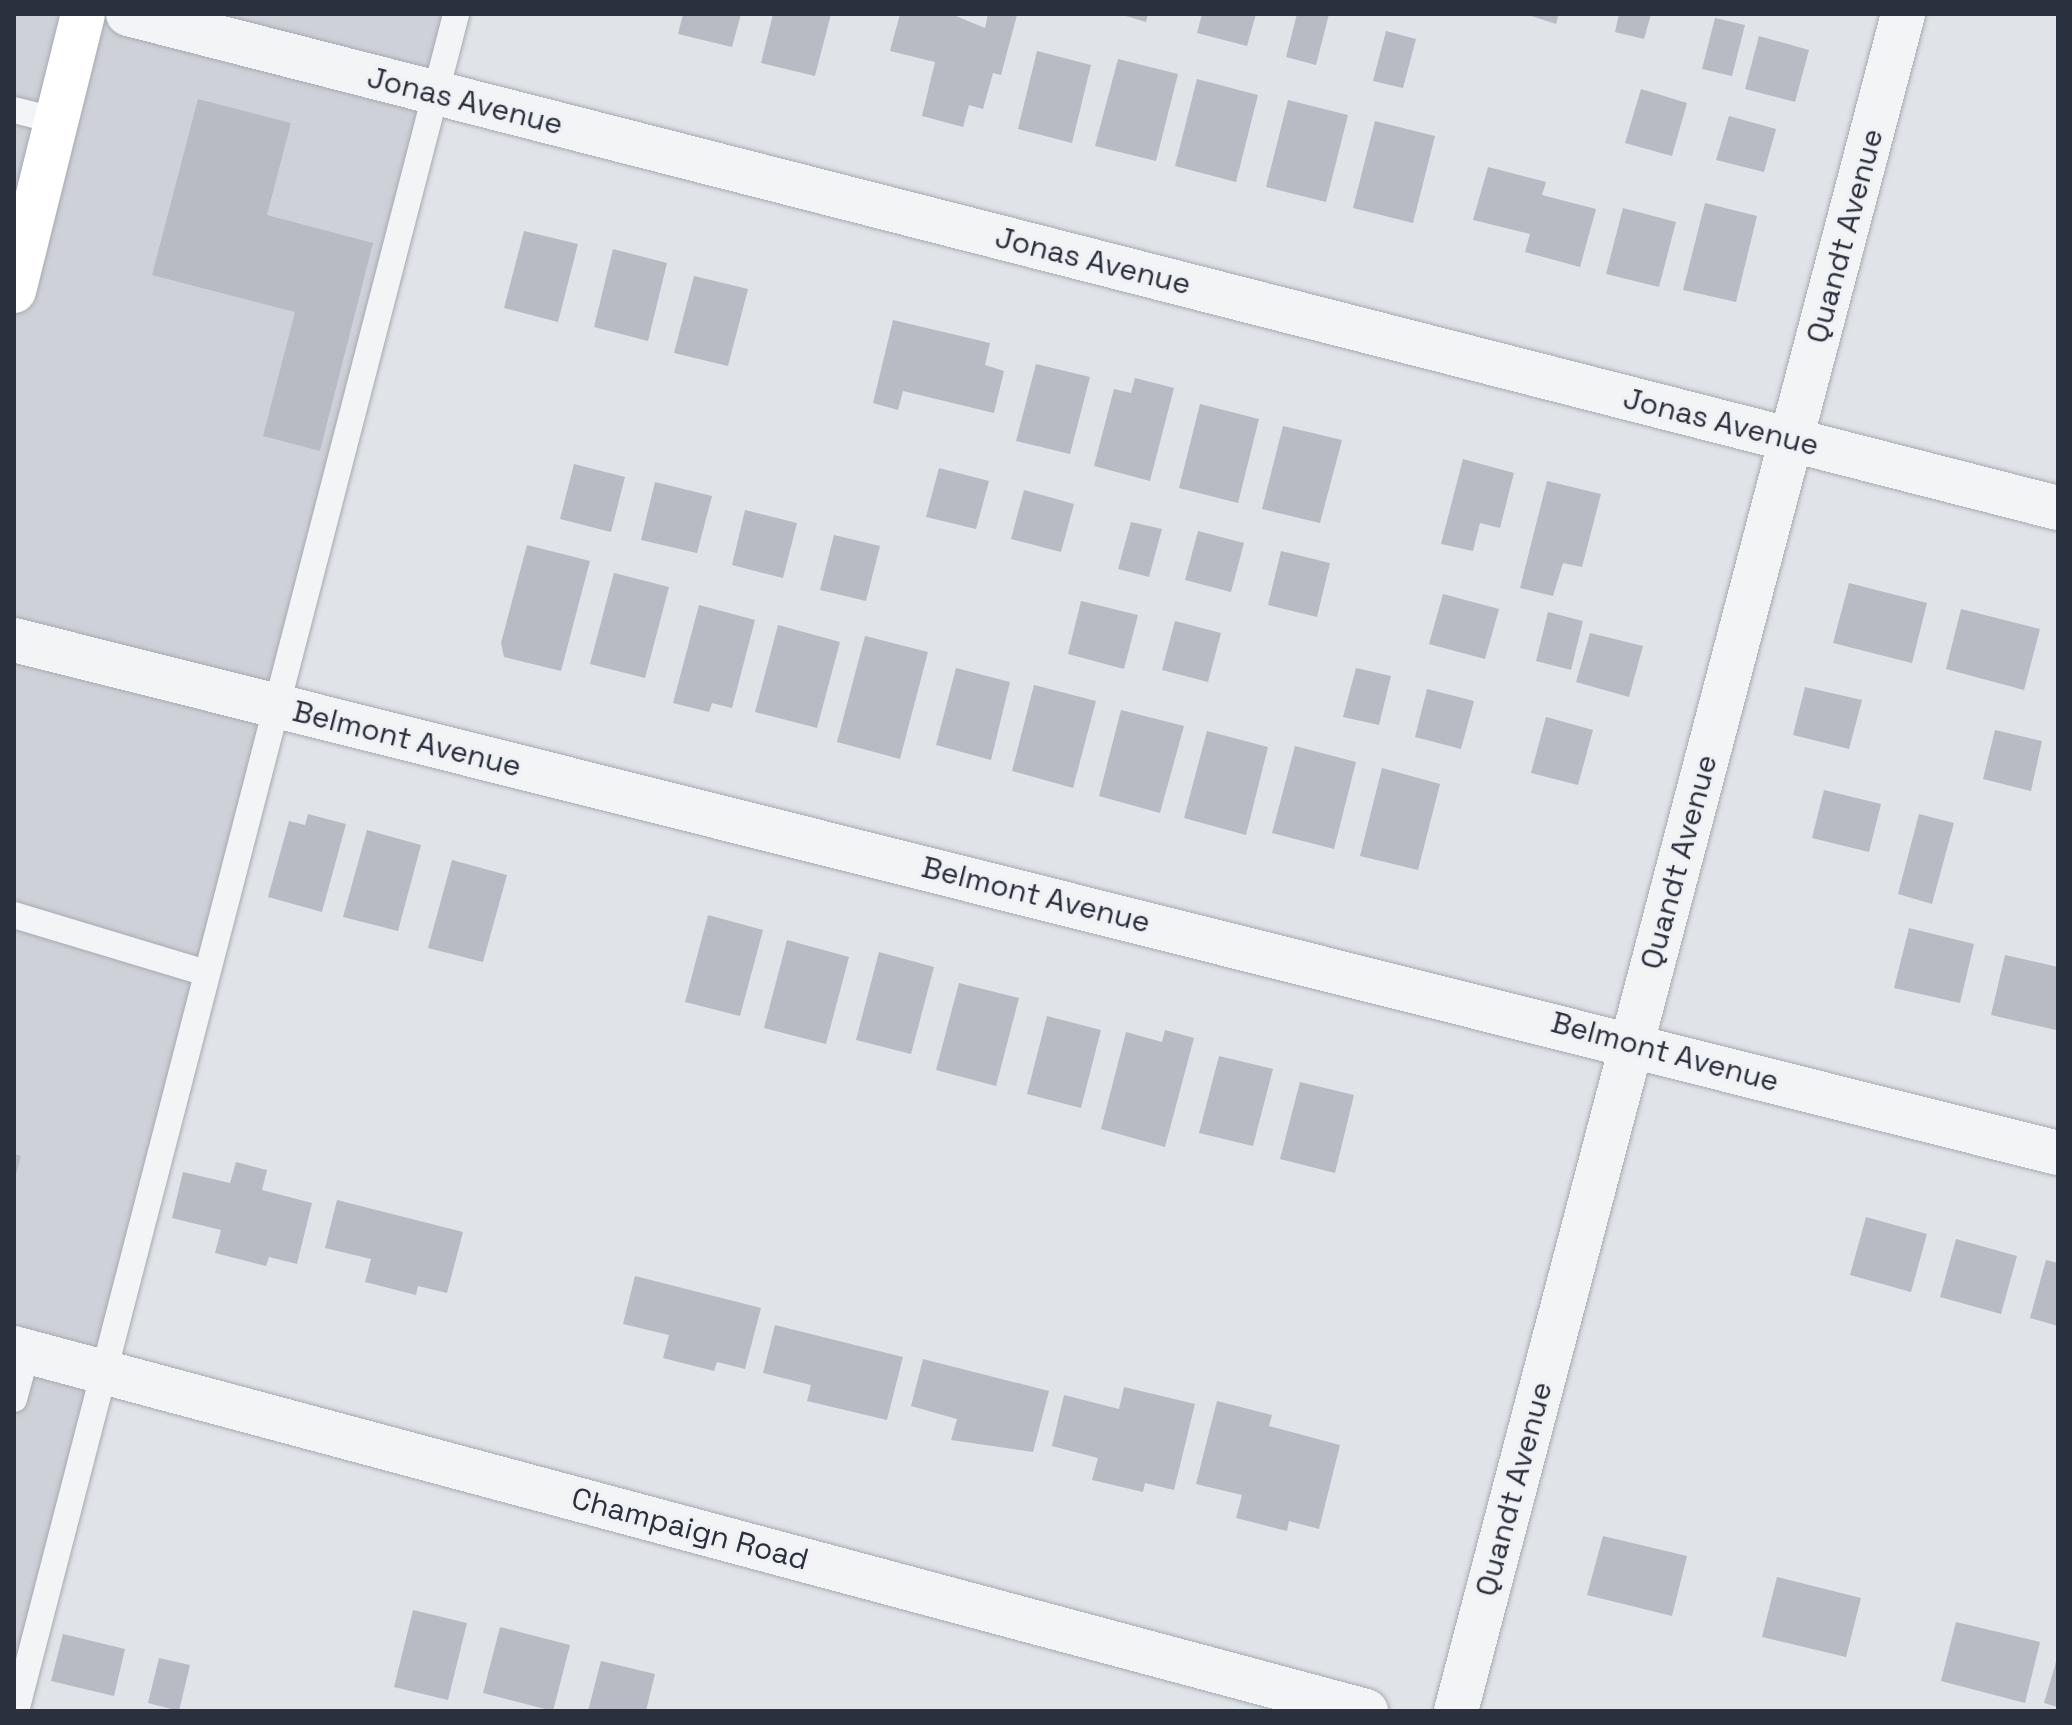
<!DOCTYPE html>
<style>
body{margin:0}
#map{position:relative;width:2072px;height:1725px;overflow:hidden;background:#e0e3e8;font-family:"Space Grotesk",sans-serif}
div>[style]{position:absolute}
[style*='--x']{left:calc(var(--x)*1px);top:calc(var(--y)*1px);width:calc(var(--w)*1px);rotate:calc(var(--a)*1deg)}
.built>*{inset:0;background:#cfd1d9}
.building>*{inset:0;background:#b8bbc4}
.roads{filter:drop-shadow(0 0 2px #a6aab1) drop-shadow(0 0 2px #a6aab1)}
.service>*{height:26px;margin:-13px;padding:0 13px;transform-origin:13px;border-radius:13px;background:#f3f4f6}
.minor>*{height:44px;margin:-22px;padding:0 22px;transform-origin:22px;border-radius:22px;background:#f3f4f6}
.tertiary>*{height:44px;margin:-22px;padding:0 22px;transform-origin:22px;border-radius:22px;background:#f3f4f6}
.secondary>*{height:44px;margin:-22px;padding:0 22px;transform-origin:22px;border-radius:22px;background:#fff}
span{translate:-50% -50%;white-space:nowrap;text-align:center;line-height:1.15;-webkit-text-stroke:6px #f0f1f5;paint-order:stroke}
.street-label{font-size:30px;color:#2a303d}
.frame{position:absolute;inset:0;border:16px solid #2a303d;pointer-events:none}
</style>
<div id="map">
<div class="built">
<i style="clip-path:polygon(14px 14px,456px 14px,14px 1711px)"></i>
</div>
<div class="building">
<i style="clip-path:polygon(683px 14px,741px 14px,732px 47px,678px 34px)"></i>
<i style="clip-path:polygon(773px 14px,831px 14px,815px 76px,761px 63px)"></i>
<i style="clip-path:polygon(900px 14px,951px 14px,985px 28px,988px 14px,1017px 15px,1001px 75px,993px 73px,983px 109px,969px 105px,963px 127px,922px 116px,935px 62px,890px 51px)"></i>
<i style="clip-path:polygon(1119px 14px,1148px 14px,1146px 22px)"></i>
<i style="clip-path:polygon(1202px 14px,1256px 14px,1247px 46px,1197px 33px)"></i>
<i style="clip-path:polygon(1297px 14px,1329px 14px,1316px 65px,1286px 57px)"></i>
<i style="clip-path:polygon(1525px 14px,1559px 14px,1556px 24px)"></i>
<i style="clip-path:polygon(1619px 14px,1651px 14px,1644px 39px,1615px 32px)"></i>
<i style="clip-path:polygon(1715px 18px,1745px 25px,1732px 76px,1702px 69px)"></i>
<i style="clip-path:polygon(1386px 31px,1416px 39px,1403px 88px,1373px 81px)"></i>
<i style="clip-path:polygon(1759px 36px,1809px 50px,1795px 102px,1745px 89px)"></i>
<i style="clip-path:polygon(1037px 51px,1091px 65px,1072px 143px,1018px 129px)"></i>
<i style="clip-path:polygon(1118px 59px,1178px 74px,1156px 161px,1095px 146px)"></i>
<i style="clip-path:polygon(1197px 79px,1258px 95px,1236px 182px,1175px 166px)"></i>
<i style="clip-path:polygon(1641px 89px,1687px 103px,1672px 156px,1625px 143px)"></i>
<i style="clip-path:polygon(198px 99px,291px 123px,267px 215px,373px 243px,320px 451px,263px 436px,295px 312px,152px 275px)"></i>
<i style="clip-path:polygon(1288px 100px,1348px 115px,1326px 202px,1266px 187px)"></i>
<i style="clip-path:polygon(1729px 116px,1776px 129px,1764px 172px,1716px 160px)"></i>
<i style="clip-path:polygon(1375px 121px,1435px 136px,1413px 223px,1353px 208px)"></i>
<i style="clip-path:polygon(1488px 167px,1546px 182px,1542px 195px,1596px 209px,1580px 267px,1525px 252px,1530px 234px,1473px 220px)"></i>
<i style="clip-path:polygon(1705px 203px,1757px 216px,1736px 302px,1683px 290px)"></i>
<i style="clip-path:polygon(1623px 208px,1676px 222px,1659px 287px,1606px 274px)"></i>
<i style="clip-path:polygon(524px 231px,578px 244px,558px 322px,504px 308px)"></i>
<i style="clip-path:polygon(613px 249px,667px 263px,648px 341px,594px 327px)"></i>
<i style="clip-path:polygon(694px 276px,748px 289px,728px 366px,674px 353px)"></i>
<i style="clip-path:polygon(893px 320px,990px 343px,985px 365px,1004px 371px,994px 413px,903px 391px,898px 410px,873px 403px)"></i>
<i style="clip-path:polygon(1036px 364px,1090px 377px,1070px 454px,1016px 441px)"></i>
<i style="clip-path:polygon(1135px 378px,1174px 388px,1150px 481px,1094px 466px,1114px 389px,1131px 393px)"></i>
<i style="clip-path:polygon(1200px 404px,1259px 419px,1238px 503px,1179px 488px)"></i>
<i style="clip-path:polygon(1283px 426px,1342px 440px,1320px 523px,1262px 509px)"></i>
<i style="clip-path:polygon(1463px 459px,1514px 473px,1500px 528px,1480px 523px,1473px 551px,1441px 544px)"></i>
<i style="clip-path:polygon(574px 464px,625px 477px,611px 532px,560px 519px)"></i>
<i style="clip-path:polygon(939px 468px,989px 481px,976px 529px,926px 517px)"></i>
<i style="clip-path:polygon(1547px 481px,1601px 494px,1582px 567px,1563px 563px,1553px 596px,1520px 588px)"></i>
<i style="clip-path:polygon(655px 482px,712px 496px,697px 553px,641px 540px)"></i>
<i style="clip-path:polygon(1024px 490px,1074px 504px,1061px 552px,1011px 539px)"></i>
<i style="clip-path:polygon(745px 510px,797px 523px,783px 578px,732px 565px)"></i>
<i style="clip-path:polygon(1131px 522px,1162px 529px,1149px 577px,1118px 569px)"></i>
<i style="clip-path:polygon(1198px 531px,1244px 543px,1231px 592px,1185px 580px)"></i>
<i style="clip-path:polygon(834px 535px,880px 546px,866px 601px,820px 590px)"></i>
<i style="clip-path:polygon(527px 545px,590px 561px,561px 671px,504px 657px,501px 643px)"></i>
<i style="clip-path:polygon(1281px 551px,1330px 563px,1317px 617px,1268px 605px)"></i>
<i style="clip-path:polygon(614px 573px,669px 587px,645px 678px,590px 664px)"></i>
<i style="clip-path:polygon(1849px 583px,1927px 603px,1912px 663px,1833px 643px)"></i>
<i style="clip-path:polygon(1443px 594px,1499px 609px,1485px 659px,1429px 644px)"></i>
<i style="clip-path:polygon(1081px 601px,1138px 615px,1124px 669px,1068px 654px)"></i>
<i style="clip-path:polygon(699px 605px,755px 620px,732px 708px,712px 703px,709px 712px,673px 703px)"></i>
<i style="clip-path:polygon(1961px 609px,2040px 629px,2024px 690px,1946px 669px)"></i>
<i style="clip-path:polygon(1548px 612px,1583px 621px,1571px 670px,1536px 661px)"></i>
<i style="clip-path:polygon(1175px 621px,1221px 633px,1208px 682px,1162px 670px)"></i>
<i style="clip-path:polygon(778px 625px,840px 642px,817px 728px,755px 712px)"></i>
<i style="clip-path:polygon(1590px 633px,1643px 646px,1629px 697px,1576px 682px)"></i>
<i style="clip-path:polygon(865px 636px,928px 652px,900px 759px,837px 742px)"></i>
<i style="clip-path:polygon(956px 668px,1010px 682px,991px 760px,936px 745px)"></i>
<i style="clip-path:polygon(1356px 668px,1391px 676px,1379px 725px,1343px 717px)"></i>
<i style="clip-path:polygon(1034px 685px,1096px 701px,1073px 788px,1012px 771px)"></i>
<i style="clip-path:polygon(1805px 687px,1862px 700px,1849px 749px,1793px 735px)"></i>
<i style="clip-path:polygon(1427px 689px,1474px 701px,1461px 749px,1415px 737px)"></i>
<i style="clip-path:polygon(1121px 710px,1184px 726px,1160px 813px,1099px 796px)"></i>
<i style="clip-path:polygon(1546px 717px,1593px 730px,1578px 785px,1531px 773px)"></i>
<i style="clip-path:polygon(1995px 730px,2042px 741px,2031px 791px,1983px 779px)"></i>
<i style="clip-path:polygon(1207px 731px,1268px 747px,1246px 835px,1184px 818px)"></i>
<i style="clip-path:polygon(1295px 746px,1356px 762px,1334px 849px,1272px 833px)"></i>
<i style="clip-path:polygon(1382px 768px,1440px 784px,1418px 870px,1360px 856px)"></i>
<i style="clip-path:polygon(1824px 790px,1881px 804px,1869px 852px,1812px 838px)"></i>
<i style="clip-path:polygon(308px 814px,346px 824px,322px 912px,268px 897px,289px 821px,305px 825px)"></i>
<i style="clip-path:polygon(1919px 814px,1954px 823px,1932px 904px,1898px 894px)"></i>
<i style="clip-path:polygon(367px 830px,421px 845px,398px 931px,343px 917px)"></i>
<i style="clip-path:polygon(452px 860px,507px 875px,483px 962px,428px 948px)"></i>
<i style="clip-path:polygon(708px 915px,763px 930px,740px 1016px,685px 1002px)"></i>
<i style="clip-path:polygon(1909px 928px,1974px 944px,1960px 1003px,1894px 988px)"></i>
<i style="clip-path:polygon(787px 940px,849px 957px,826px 1044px,764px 1028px)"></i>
<i style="clip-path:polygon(879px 952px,934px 967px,911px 1054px,856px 1040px)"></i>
<i style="clip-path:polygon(2005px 955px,2058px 967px,2056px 1030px,1991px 1015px)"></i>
<i style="clip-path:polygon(959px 983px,1019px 998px,996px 1086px,936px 1070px)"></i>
<i style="clip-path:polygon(1047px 1016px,1101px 1030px,1081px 1108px,1027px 1094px)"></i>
<i style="clip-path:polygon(1165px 1030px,1194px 1038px,1165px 1147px,1101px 1129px,1126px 1032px,1162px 1042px)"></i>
<i style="clip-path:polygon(1219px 1056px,1273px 1069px,1253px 1146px,1199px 1133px)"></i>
<i style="clip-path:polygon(1300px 1082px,1354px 1095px,1335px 1173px,1280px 1159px)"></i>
<i style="clip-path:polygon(14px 1154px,21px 1156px,15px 1178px,14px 1178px)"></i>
<i style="clip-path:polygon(236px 1162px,267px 1170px,262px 1190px,312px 1203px,297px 1264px,269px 1257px,266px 1266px,215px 1253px,221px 1230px,172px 1218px,183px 1172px,230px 1183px)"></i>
<i style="clip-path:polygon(337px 1200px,463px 1232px,447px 1293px,418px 1286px,416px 1295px,365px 1282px,371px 1259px,325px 1248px)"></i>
<i style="clip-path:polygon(1866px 1217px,1927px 1234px,1911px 1292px,1850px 1275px)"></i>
<i style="clip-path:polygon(1956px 1239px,2017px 1256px,2001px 1314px,1940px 1297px)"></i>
<i style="clip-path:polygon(2046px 1260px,2058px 1263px,2058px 1326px,2030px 1318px)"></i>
<i style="clip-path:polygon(635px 1276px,761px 1308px,745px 1369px,717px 1362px,714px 1371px,663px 1358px,669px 1335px,623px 1324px)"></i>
<i style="clip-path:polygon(775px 1325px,903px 1357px,887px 1420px,807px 1401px,811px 1385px,763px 1373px)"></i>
<i style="clip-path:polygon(923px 1359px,1049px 1391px,1033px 1452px,951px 1440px,957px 1419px,911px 1406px)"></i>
<i style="clip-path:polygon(1124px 1387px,1195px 1404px,1174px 1490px,1145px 1483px,1143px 1492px,1092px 1480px,1098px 1458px,1052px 1446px,1064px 1395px,1119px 1409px)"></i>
<i style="clip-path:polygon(1217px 1401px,1272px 1415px,1269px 1426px,1340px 1445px,1319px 1529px,1289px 1521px,1287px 1531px,1236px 1518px,1242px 1495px,1196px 1484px)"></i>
<i style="clip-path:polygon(1603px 1536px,1687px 1556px,1672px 1616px,1587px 1595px)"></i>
<i style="clip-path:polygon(1777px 1577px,1861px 1598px,1846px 1657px,1762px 1637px)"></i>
<i style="clip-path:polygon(413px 1610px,467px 1623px,448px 1700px,394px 1687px)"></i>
<i style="clip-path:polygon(1956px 1622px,2040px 1642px,2025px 1703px,1941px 1681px)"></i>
<i style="clip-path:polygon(500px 1627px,570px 1645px,553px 1711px,483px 1693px)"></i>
<i style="clip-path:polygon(63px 1634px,125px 1649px,114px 1696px,51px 1681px)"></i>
<i style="clip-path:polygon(2058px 1655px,2058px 1707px,2044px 1703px)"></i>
<i style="clip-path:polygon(159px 1658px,190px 1665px,179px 1711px,148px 1703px)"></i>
<i style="clip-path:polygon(601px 1661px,655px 1674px,646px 1711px,588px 1711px)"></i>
</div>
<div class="roads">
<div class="service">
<i style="--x:14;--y:110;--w:45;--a:14"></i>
<i style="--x:14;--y:915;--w:201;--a:16.8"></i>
<i style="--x:14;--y:1399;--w:50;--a:-74.8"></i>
<i style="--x:16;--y:1711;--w:1753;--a:-75.46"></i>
</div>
<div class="minor">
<i style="--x:128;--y:14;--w:1992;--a:14.36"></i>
<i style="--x:14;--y:640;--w:2107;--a:14.09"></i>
<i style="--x:1456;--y:1711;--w:1755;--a:-75.24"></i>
</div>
<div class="tertiary">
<i style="--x:14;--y:1348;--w:1400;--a:15.03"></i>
</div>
<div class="secondary">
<i style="--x:14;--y:291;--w:285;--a:-76"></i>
</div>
</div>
<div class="street-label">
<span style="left:465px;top:101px;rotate:14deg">Jonas Avenue</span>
<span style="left:1845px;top:236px;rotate:-75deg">Quandt Avenue</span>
<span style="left:1093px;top:261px;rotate:14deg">Jonas Avenue</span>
<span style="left:1721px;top:422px;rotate:14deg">Jonas Avenue</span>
<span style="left:407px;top:739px;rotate:14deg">Belmont Avenue</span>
<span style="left:1679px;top:862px;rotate:-75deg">Quandt Avenue</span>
<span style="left:1036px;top:895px;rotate:14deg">Belmont Avenue</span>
<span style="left:1665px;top:1052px;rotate:15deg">Belmont Avenue</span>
<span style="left:1514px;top:1489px;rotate:-75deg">Quandt Avenue</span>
<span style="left:690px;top:1529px;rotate:15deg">Champaign Road</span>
</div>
<div class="frame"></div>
</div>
